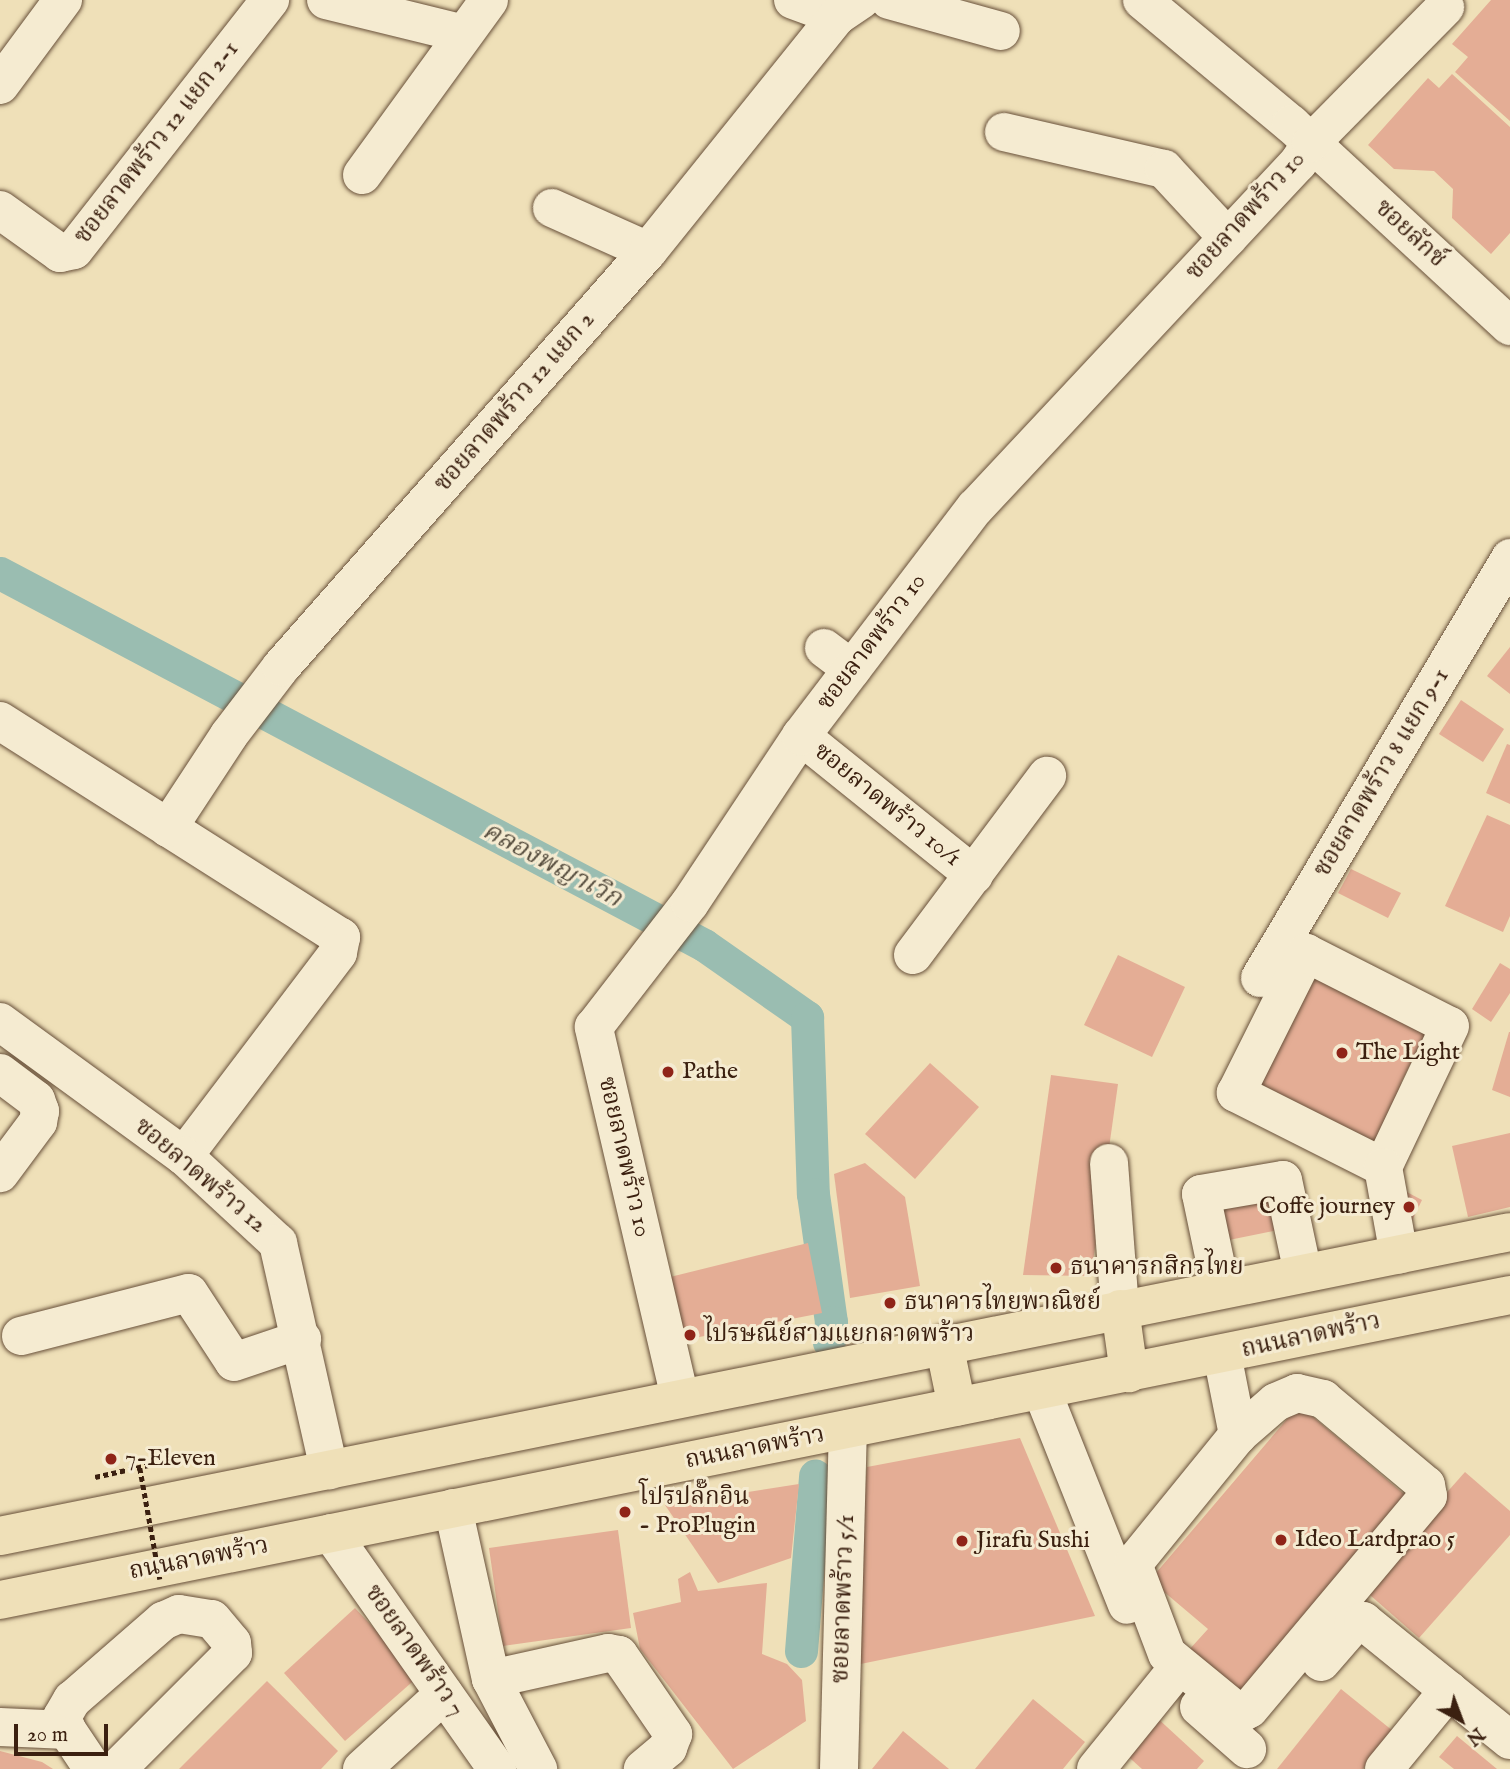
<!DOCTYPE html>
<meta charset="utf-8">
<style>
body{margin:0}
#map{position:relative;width:1510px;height:1769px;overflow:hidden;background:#efe0b8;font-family:"IM FELL English","Noto Serif Thai",serif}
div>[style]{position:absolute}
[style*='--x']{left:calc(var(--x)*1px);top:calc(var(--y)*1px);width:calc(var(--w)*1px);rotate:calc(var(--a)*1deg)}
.canal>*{height:33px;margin:-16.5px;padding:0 16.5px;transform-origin:16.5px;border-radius:16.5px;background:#9abdb1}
.building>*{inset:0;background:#e4ad95}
.path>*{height:4.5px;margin-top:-2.25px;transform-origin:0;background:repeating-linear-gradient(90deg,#3b2010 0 5px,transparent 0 8.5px)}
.roads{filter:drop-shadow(0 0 2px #68503a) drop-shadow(0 0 2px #68503a)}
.minor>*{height:38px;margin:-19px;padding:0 19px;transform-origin:19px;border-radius:19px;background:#f5ebd1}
.major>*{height:38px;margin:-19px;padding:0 19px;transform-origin:19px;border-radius:19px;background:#efe0b8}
.path-bridge>*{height:4.5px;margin-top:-2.25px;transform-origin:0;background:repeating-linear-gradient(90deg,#3b2010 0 5px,transparent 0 8.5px)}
.dots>*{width:19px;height:19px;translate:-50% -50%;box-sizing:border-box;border:4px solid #f5ebd1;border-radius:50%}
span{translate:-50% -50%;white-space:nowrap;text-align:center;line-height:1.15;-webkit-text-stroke:6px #f5ebd1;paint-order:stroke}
.street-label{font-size:24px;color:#3b2010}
.poi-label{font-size:24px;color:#3b2010}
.left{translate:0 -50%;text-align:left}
.right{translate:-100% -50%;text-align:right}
.water-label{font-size:26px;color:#584f40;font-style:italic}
.north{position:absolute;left:1426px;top:1685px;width:70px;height:70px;-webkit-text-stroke:5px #f5ebd1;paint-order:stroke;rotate:139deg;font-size:19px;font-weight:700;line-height:28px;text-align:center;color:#3b2010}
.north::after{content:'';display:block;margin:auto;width:24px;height:32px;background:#3b2010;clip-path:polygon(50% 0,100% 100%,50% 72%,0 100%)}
.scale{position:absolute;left:14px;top:1724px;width:94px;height:32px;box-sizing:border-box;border:4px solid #3b2010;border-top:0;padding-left:9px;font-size:21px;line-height:24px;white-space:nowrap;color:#3b2010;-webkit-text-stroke:5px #f5ebd1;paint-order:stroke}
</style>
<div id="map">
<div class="canal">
<i style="--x:0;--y:573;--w:796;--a:27.85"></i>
<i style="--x:704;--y:945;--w:126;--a:35"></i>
<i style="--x:807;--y:1017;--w:177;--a:88.1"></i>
<i style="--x:813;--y:1194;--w:129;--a:82"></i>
<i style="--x:831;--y:1322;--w:20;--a:96"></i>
<i style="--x:801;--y:1651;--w:176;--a:-85.4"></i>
</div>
<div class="building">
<i style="clip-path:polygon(1491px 0,1510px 0,1510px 121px,1455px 72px,1468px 57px,1452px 44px)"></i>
<i style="clip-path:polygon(1452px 74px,1510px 127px,1510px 233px,1491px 254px,1452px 218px,1453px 189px,1434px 171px,1394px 169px,1368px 145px,1428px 78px,1439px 88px)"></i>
<i style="clip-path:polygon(1510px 647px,1510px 694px,1487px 676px)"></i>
<i style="clip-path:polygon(1461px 700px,1504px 729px,1483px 762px,1439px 734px)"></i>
<i style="clip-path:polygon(1507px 744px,1510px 745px,1510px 804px,1486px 793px)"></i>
<i style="clip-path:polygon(1487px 815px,1510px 825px,1510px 916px,1503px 932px,1445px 906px)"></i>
<i style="clip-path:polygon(1351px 869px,1401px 893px,1388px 918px,1338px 893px)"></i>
<i style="clip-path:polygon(1118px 955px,1185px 987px,1152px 1057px,1084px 1025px)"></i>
<i style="clip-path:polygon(1500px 963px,1510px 969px,1510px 993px,1491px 1022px,1472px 1009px)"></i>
<i style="clip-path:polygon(1311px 966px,1430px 1024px,1401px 1083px,1409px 1087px,1377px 1154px,1249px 1092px)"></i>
<i style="clip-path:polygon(1509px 1032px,1510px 1032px,1510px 1097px,1492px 1090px)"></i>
<i style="clip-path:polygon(930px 1063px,979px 1107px,915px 1179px,865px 1134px)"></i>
<i style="clip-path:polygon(1051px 1075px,1118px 1084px,1091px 1276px,1023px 1275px)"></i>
<i style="clip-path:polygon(1510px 1133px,1510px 1207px,1468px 1217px,1452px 1146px)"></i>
<i style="clip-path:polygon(865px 1163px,905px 1197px,920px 1286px,850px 1298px,834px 1174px)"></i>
<i style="clip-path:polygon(1401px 1189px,1422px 1200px,1410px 1225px)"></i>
<i style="clip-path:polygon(1272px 1200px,1278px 1230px,1229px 1240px,1223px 1209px)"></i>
<i style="clip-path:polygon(808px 1243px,822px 1313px,679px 1341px,666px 1278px)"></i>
<i style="clip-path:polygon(1299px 1405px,1411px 1500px,1243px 1697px,1188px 1651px,1208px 1629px,1150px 1580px)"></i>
<i style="clip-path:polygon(1020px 1438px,1095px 1616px,846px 1667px,867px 1467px)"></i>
<i style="clip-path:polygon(1465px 1472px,1510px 1511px,1510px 1535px,1419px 1638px,1362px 1588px)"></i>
<i style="clip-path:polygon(799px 1484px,791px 1558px,718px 1583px,665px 1505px)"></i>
<i style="clip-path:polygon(618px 1530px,631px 1628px,503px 1646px,489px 1548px)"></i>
<i style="clip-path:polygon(690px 1572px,698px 1591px,767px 1583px,762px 1654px,787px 1664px,802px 1680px,806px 1721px,733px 1769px,640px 1649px,633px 1613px,681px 1602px,678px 1579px)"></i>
<i style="clip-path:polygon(355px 1608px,419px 1676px,345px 1741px,284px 1673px)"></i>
<i style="clip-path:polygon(267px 1681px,338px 1751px,321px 1769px,179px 1769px)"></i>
<i style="clip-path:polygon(1341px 1689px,1393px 1731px,1363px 1769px,1277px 1769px)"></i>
<i style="clip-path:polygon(1033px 1699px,1085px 1742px,1063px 1769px,975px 1769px)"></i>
<i style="clip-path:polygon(1154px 1715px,1204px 1761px,1197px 1769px,1142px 1769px,1122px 1751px)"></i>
<i style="clip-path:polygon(903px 1731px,949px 1769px,872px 1769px)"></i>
<i style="clip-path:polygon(1457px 1736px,1497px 1769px,1454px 1769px,1439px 1757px)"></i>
<i style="clip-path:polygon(0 1751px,42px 1762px,53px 1769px,0 1769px)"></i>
</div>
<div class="path">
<i style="--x:95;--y:1477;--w:91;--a:-12.7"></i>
</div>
<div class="roads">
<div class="minor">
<i style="--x:326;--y:0;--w:142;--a:13.8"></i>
<i style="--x:793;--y:0;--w:47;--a:20"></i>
<i style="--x:889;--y:0;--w:116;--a:15.5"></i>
<i style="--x:1142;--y:0;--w:194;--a:39.8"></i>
<i style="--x:1291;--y:124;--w:298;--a:42.7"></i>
<i style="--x:0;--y:85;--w:106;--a:-53.5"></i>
<i style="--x:1004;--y:132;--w:164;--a:13"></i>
<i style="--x:1164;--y:169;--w:94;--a:47.2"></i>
<i style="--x:362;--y:175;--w:216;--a:-54"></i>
<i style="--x:552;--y:208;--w:105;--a:24.1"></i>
<i style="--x:0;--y:210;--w:74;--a:35.6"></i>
<i style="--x:60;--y:253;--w:14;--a:-12"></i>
<i style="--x:74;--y:250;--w:318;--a:-51.9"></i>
<i style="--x:824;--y:648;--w:35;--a:37"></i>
<i style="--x:0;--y:721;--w:404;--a:32.4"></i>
<i style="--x:341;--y:937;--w:16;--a:101"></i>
<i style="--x:338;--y:953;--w:255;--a:127.2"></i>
<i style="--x:801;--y:736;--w:222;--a:38.8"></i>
<i style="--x:168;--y:828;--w:111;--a:-56.7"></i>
<i style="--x:229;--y:735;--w:86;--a:-52.6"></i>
<i style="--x:281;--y:667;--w:555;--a:-48.58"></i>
<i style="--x:648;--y:251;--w:302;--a:-51.2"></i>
<i style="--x:837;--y:16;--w:29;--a:-34"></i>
<i style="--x:913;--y:955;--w:224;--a:-53.2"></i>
<i style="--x:1260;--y:978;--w:489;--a:-59.2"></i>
<i style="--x:0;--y:1022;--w:228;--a:36.1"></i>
<i style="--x:184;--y:1156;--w:128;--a:42.8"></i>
<i style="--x:278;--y:1243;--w:233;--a:77.3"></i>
<i style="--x:0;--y:1073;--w:45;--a:36.9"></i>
<i style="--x:36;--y:1100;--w:12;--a:70"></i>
<i style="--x:40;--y:1111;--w:11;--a:100"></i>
<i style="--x:38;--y:1122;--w:64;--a:126.7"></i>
<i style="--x:1109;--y:1163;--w:146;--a:85.7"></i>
<i style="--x:1383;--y:1167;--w:165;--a:-153.3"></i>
<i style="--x:1236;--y:1093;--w:157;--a:-63.4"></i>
<i style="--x:1306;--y:953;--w:161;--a:26.9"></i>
<i style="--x:1450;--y:1026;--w:156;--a:115.4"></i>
<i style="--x:1383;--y:1167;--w:89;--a:79.7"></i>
<i style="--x:1221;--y:1289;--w:97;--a:-101.9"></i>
<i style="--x:1201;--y:1194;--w:83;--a:-9.7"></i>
<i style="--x:1283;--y:1180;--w:95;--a:77.9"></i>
<i style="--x:21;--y:1336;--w:173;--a:-14.4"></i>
<i style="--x:189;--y:1293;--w:82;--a:56.9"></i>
<i style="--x:234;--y:1362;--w:72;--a:-18.7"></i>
<i style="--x:1222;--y:1354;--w:83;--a:78.8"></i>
<i style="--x:1042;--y:1391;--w:230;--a:68.3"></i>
<i style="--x:1297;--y:1393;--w:27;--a:13"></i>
<i style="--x:1323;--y:1399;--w:134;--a:39.9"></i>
<i style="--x:1426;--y:1485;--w:11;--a:80"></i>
<i style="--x:1428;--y:1496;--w:278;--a:130"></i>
<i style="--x:1249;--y:1709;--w:10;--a:151"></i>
<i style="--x:1240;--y:1714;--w:94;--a:-140.6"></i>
<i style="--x:1167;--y:1654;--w:96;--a:-110.7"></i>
<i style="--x:1133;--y:1564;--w:166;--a:-50.9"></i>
<i style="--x:1238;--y:1435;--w:50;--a:-41"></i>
<i style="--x:1276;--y:1402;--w:23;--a:-23"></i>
<i style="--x:680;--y:1398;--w:381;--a:-103.1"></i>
<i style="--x:594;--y:1027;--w:157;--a:-52.3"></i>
<i style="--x:690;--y:903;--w:201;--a:-56.4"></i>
<i style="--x:801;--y:736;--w:287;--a:-52.7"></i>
<i style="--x:975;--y:508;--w:473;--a:-46.9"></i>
<i style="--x:1298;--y:163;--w:24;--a:-57"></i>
<i style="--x:1311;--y:143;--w:191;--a:-45.4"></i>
<i style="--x:453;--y:1508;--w:175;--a:77.5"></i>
<i style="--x:491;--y:1679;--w:102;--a:62.4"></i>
<i style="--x:331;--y:1533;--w:289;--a:54.9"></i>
<i style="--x:1321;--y:1662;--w:49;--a:-49.1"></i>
<i style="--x:1353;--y:1625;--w:11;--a:-22"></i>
<i style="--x:1363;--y:1621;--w:189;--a:39"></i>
<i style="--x:491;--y:1679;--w:120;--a:-12.5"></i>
<i style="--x:608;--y:1653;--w:11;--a:10"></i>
<i style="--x:619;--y:1655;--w:96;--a:55.6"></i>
<i style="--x:673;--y:1734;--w:15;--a:110"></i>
<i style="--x:668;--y:1748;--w:33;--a:140"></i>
<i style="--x:1199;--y:1707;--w:64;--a:41.2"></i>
<i style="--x:0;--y:1727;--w:67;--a:2.6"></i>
<i style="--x:67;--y:1730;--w:47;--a:56.3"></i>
<i style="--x:67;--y:1730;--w:14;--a:-111"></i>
<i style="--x:62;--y:1717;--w:20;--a:-60"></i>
<i style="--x:72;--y:1700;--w:121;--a:-41"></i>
<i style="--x:163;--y:1621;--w:17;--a:-24"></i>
<i style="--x:179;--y:1614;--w:33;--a:9"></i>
<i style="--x:212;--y:1619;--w:31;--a:50"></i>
<i style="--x:232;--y:1643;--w:10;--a:84"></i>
<i style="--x:233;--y:1653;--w:164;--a:135"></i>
<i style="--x:362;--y:1769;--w:111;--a:-42.4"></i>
<i style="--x:839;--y:1769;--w:340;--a:-88.5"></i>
<i style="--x:1096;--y:1769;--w:114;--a:-51"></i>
<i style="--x:1384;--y:1769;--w:102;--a:-50.6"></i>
</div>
<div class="major">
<i style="--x:1120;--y:1309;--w:65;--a:82"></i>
<i style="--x:944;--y:1344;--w:64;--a:78.3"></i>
<i style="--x:0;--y:1536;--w:1540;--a:-11.38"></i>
<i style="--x:0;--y:1600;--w:1540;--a:-11.42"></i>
</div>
</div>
<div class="path-bridge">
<i style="--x:140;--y:1468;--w:113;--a:79.8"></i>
</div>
<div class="dots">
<i style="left:1342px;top:1053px;background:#8f2418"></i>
<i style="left:668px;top:1072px;background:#8f2418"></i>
<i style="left:1409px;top:1207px;background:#8f2418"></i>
<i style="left:1056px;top:1268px;background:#8f2418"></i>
<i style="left:890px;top:1303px;background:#8f2418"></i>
<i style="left:690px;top:1335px;background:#8f2418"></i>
<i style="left:111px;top:1459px;background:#8f2418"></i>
<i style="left:625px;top:1512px;background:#8f2418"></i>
<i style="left:1281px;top:1540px;background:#8f2418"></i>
<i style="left:962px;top:1541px;background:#8f2418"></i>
</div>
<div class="street-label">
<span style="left:157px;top:143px;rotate:-52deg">ซอยลาดพร้าว 12 แยก 2-1</span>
<span style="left:1246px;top:216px;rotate:-48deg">ซอยลาดพร้าว 10</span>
<span style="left:1410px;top:234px;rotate:43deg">ซอยลักซ์</span>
<span style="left:515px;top:402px;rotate:-49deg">ซอยลาดพร้าว 12 แยก 2</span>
<span style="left:872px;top:642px;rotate:-53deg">ซอยลาดพร้าว 10</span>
<span style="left:1382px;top:773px;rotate:-59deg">ซอยลาดพร้าว 8 แยก 9-1</span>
<span style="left:887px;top:805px;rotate:39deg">ซอยลาดพร้าว 10/1</span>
<span style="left:624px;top:1157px;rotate:77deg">ซอยลาดพร้าว 10</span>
<span style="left:200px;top:1176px;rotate:40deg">ซอยลาดพร้าว 12</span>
<span style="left:1311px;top:1336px;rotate:-12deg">ถนนลาดพร้าว</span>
<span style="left:755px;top:1448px;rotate:-11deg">ถนนลาดพร้าว</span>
<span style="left:199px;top:1559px;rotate:-11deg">ถนนลาดพร้าว</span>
<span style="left:844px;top:1599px;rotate:-88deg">ซอยลาดพร้าว 5/1</span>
<span style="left:414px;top:1651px;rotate:55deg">ซอยลาดพร้าว 7</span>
</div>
<div class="poi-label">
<span class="left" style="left:1356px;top:1053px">The Light</span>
<span class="left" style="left:682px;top:1072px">Pathe</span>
<span class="right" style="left:1395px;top:1207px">Coffe journey</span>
<span class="left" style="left:1070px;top:1268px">ธนาคารกสิกรไทย</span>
<span class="left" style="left:904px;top:1303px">ธนาคารไทยพาณิชย์</span>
<span class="left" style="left:704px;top:1335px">ไปรษณีย์สามแยกลาดพร้าว</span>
<span class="left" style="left:125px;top:1459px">7-Eleven</span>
<span class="left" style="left:639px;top:1512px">โปรปลั๊กอิน<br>- ProPlugin</span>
<span class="left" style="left:1295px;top:1540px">Ideo Lardprao 5</span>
<span class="left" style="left:976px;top:1541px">Jirafu Sushi</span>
</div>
<div class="water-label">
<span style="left:552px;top:865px;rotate:28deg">คลองพญาเวิก</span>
</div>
<div class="north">N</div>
<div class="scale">20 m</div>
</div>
